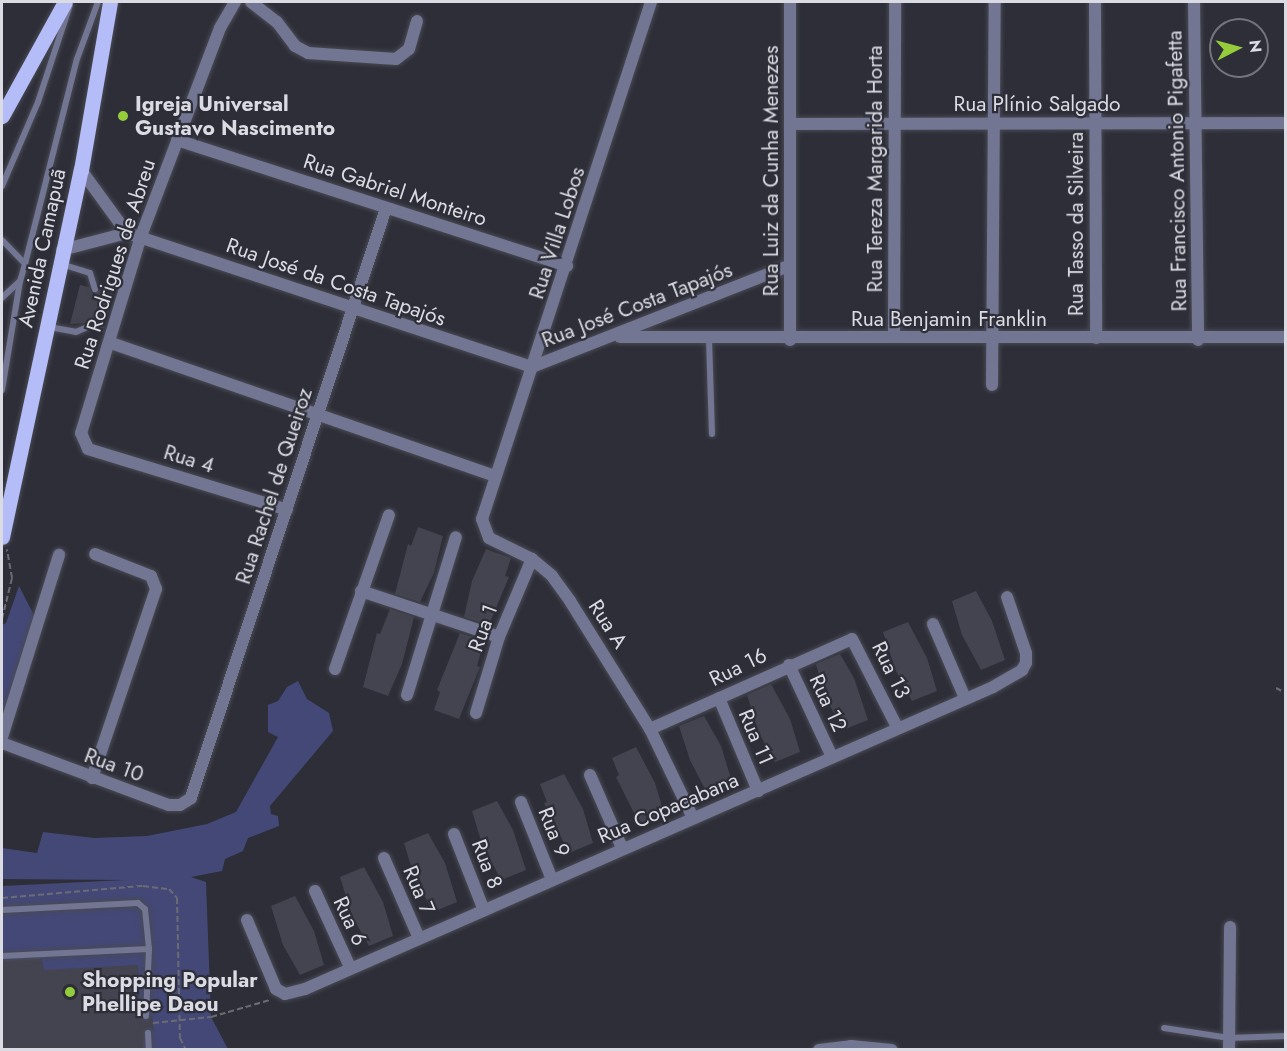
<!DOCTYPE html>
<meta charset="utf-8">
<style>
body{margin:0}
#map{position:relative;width:1287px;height:1051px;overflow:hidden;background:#2d2e38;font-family:Jost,sans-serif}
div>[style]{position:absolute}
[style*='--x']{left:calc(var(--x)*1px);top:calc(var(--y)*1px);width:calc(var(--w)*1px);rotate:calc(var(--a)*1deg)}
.green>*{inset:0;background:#444876}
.building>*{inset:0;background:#43444f}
.path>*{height:2px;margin-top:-1px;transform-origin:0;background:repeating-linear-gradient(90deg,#6a6b74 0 6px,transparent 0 9px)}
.roads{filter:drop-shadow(0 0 2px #494a53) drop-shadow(0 0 2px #494a53)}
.service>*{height:6px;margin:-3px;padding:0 3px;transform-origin:3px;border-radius:3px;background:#727693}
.minor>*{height:12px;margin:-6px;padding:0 6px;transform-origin:6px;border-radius:6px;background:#727693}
.primary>*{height:15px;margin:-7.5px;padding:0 7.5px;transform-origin:7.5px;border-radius:7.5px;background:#b5bdf9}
.dots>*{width:16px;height:16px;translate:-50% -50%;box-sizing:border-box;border:3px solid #2d2e38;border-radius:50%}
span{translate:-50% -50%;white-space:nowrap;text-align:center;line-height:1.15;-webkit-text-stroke:4.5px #2d2e38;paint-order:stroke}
.poi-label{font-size:21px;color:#dbdce3;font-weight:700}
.left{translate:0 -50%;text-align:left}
.street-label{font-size:21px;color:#dbdce3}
.frame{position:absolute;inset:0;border:3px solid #dbdce3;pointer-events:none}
.north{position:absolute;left:1209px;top:18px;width:60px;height:60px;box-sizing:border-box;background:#2d2e38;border:2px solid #73747c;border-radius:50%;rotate:84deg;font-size:16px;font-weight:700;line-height:24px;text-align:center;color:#dbdce3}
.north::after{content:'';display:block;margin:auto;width:21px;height:27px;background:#95cc3b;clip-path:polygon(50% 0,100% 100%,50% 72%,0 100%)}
</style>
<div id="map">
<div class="green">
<i style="clip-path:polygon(19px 586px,36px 619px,2px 724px,2px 625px,6px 623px)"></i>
<i style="clip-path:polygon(298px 681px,307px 699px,329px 713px,333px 731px,270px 806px,271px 814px,278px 816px,279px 826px,248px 838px,243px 851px,225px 859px,222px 871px,191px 877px,206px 882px,211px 1017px,228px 1049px,2px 1049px,2px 886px,125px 880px,2px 879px,2px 848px,37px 853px,43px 832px,94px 838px,147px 836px,207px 824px,236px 812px,278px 737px,268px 732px,268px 705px,278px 701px,287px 687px)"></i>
</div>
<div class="building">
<i style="clip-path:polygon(80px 285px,89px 287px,93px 294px,100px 290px,113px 294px,103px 333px,90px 329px,86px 323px,70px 324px)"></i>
<i style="clip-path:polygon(418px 527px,443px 536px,434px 573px,420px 602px,395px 594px,408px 544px,411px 546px)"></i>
<i style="clip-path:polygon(486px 549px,511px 558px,505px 576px,509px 577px,489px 625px,464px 617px,472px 581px)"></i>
<i style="clip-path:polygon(976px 591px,992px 621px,1005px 660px,981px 670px,962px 635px,952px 601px)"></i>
<i style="clip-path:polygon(390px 609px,414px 617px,402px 664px,388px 696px,363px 687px,377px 633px,380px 634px)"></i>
<i style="clip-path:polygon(908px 622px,927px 658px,937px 691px,912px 701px,896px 671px,883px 632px)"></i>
<i style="clip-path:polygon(460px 633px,484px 641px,477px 666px,480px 667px,459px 719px,434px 710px,440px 692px,437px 690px)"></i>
<i style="clip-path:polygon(840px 654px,854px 678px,868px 720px,843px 730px,824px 695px,816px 664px)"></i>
<i style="clip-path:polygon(771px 684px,790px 719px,800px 752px,775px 762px,759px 733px,747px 695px)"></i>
<i style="clip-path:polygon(704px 716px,721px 746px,733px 785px,708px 795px,690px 760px,679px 726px)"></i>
<i style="clip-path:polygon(636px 747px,655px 783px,665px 816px,641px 827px,616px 777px,619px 775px,612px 758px)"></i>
<i style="clip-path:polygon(564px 774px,583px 809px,593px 843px,569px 853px,544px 803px,547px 802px,540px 784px)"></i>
<i style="clip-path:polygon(497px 801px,513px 830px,526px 870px,501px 880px,482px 844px,472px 811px)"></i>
<i style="clip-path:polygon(428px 833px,445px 863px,457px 902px,433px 912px,414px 876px,404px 843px)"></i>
<i style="clip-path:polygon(364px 867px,383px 902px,393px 936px,369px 946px,352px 916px,340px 877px)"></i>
<i style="clip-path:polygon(295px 896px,314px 931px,324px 965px,300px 975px,283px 945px,271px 906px)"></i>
<i style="clip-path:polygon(42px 959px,44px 970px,138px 965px,140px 1017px,146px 1021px,152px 1015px,154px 1033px,150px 1028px,144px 1030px,143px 1050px,2px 1050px,2px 961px)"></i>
</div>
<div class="path">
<i style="--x:2;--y:578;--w:13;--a:90"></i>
<i style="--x:2;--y:619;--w:42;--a:-76.3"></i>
<i style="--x:12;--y:578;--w:29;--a:-100"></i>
<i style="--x:1276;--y:688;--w:11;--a:27"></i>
<i style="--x:2;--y:898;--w:142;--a:-4.9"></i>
<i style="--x:143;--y:886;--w:26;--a:7"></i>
<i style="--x:169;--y:889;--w:12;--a:48"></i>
<i style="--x:177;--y:898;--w:140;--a:88.8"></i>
<i style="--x:180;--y:1038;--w:13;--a:63"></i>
<i style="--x:153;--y:1023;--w:58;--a:-5.9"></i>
<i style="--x:211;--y:1017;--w:61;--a:-16.1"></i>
</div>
<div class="roads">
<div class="service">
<i style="--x:2;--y:186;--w:91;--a:-66.8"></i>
<i style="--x:38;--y:102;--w:102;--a:-71.7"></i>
<i style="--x:2;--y:240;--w:33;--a:46"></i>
<i style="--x:25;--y:264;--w:18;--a:106"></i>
<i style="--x:20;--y:281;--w:25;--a:137"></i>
<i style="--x:25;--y:264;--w:211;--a:-75.8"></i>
<i style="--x:77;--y:59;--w:61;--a:-69.8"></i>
<i style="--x:61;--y:264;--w:30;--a:17"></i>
<i style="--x:90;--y:273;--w:17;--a:73"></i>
<i style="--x:49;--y:327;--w:27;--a:10"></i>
<i style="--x:76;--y:332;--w:10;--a:-24"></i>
<i style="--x:709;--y:339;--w:95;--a:88.2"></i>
<i style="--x:2;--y:390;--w:110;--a:-80.6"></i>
<i style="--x:2;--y:910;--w:136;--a:-2.9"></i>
<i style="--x:138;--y:903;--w:9;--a:41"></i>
<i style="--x:145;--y:909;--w:40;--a:84.3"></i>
<i style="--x:2;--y:956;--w:147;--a:-2.7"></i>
<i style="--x:149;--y:949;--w:67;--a:92.6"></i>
<i style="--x:1164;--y:1028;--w:66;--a:8.7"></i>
<i style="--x:1229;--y:1038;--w:57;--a:-2"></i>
<i style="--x:148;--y:1033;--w:17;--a:87"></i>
</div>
<div class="minor">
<i style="--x:235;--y:2;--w:30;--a:120"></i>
<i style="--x:220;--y:28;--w:222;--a:110.8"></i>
<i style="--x:141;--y:236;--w:206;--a:106.9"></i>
<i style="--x:81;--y:433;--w:17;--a:66"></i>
<i style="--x:88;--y:449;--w:208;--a:17"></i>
<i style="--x:251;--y:2;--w:33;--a:38"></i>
<i style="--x:277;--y:22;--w:30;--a:53"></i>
<i style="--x:295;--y:46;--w:15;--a:28"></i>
<i style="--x:308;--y:53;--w:88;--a:3.9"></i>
<i style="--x:396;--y:59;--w:16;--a:-38"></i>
<i style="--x:409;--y:49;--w:29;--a:-74"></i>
<i style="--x:651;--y:2;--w:544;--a:108.1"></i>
<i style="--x:482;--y:519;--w:20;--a:70"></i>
<i style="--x:489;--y:538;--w:48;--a:26"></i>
<i style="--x:532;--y:559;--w:26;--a:40"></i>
<i style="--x:552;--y:576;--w:31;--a:54"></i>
<i style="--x:570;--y:601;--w:151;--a:58"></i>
<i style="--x:650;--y:729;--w:99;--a:64.2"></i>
<i style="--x:1095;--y:2;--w:336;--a:89.8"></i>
<i style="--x:1194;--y:2;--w:338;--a:89.3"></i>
<i style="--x:790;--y:124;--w:496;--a:-0.1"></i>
<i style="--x:177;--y:140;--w:410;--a:17.9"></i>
<i style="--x:81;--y:170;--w:78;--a:53.9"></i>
<i style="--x:127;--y:233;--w:427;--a:18.3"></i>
<i style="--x:532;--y:367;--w:276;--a:-21.5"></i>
<i style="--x:62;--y:250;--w:67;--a:-14.7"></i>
<i style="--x:620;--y:337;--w:666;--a:0"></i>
<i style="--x:894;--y:337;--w:335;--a:-89.8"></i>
<i style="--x:790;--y:340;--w:338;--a:-90"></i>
<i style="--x:111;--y:343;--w:406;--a:19.1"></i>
<i style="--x:992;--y:385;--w:383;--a:-89.6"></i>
<i style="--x:361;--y:591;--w:145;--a:18.4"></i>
<i style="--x:933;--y:624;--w:81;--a:66.6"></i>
<i style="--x:789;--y:665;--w:102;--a:64.9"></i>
<i style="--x:335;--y:669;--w:163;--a:-70.7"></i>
<i style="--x:407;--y:695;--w:165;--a:-72.8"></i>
<i style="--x:719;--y:698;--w:101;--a:67.2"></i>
<i style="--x:476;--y:713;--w:79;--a:-73.2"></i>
<i style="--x:499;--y:637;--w:85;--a:-67.1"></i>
<i style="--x:650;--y:729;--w:221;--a:-24"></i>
<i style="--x:852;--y:639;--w:99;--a:62.9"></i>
<i style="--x:2;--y:737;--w:191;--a:-72.6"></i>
<i style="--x:2;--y:743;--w:178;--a:20.4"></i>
<i style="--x:169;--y:805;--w:11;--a:0"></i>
<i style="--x:180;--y:805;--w:13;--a:-32"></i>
<i style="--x:191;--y:798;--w:621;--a:-71.71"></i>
<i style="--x:590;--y:775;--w:80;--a:66.3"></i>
<i style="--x:92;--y:778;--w:200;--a:-71.3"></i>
<i style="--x:156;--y:589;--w:14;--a:-111"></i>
<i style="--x:151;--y:576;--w:60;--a:-158.6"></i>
<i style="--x:521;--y:802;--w:81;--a:68.2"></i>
<i style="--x:454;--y:834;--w:79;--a:68.6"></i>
<i style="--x:384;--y:858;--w:87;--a:66.4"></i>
<i style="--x:315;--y:891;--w:84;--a:65.3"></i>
<i style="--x:247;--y:920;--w:75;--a:67.2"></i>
<i style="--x:276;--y:989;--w:10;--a:29"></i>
<i style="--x:285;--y:994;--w:21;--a:-14"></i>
<i style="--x:305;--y:989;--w:751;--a:-23.7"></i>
<i style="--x:993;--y:687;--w:34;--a:-30"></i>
<i style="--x:1022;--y:670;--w:8;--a:-60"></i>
<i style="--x:1026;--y:663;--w:10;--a:-90"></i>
<i style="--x:1026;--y:653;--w:59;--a:-108.7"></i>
<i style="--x:819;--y:1050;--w:32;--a:-7"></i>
<i style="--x:851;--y:1046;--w:41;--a:5.6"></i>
<i style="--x:1229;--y:1050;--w:123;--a:-89.5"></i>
</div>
<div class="primary">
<i style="--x:2;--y:116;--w:130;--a:-61.1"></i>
<i style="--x:2;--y:537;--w:375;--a:-77.9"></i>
<i style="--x:81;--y:170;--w:170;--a:-80.2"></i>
</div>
</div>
<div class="dots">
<i style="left:123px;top:116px;background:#95cc3b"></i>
<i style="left:70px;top:992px;background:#95cc3b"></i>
</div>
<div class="poi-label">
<span class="left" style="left:135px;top:116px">Igreja Universal<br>Gustavo Nascimento</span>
<span class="left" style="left:82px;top:992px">Shopping Popular<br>Phellipe Daou</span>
</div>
<div class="street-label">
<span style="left:1037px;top:104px">Rua Plínio Salgado</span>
<span style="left:875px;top:169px;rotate:-90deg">Rua Tereza Margarida Horta</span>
<span style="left:771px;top:171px;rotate:-90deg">Rua Luiz da Cunha Menezes</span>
<span style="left:1177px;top:171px;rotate:-91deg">Rua Francisco Antonio Pigafetta</span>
<span style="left:395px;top:190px;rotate:18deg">Rua Gabriel Monteiro</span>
<span style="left:1076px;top:224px;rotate:-90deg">Rua Tasso da Silveira</span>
<span style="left:557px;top:233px;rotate:-72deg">Rua Villa Lobos</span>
<span style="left:42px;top:248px;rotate:-78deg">Avenida Camapuã</span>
<span style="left:115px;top:264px;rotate:-72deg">Rua Rodrigues de Abreu</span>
<span style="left:336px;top:282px;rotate:19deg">Rua José da Costa Tapajós</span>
<span style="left:637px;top:305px;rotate:-21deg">Rua José Costa Tapajós</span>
<span style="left:949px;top:319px">Rua Benjamin Franklin</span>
<span style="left:189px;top:459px;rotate:17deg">Rua 4</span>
<span style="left:274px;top:486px;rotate:-72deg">Rua Rachel de Queiroz</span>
<span style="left:608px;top:624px;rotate:57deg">Rua A</span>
<span style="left:483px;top:628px;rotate:-70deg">Rua 1</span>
<span style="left:738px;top:667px;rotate:-26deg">Rua 16</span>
<span style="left:891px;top:670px;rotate:64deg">Rua 13</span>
<span style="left:828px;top:703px;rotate:65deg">Rua 12</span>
<span style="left:756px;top:737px;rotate:67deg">Rua 11</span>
<span style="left:114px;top:765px;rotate:20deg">Rua 10</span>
<span style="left:668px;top:808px;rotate:-23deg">Rua Copacabana</span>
<span style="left:554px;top:832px;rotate:68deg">Rua 9</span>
<span style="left:487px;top:864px;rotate:69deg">Rua 8</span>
<span style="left:419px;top:890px;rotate:67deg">Rua 7</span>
<span style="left:350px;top:921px;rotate:65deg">Rua 6</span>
</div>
<div class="frame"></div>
<div class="north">N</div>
</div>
